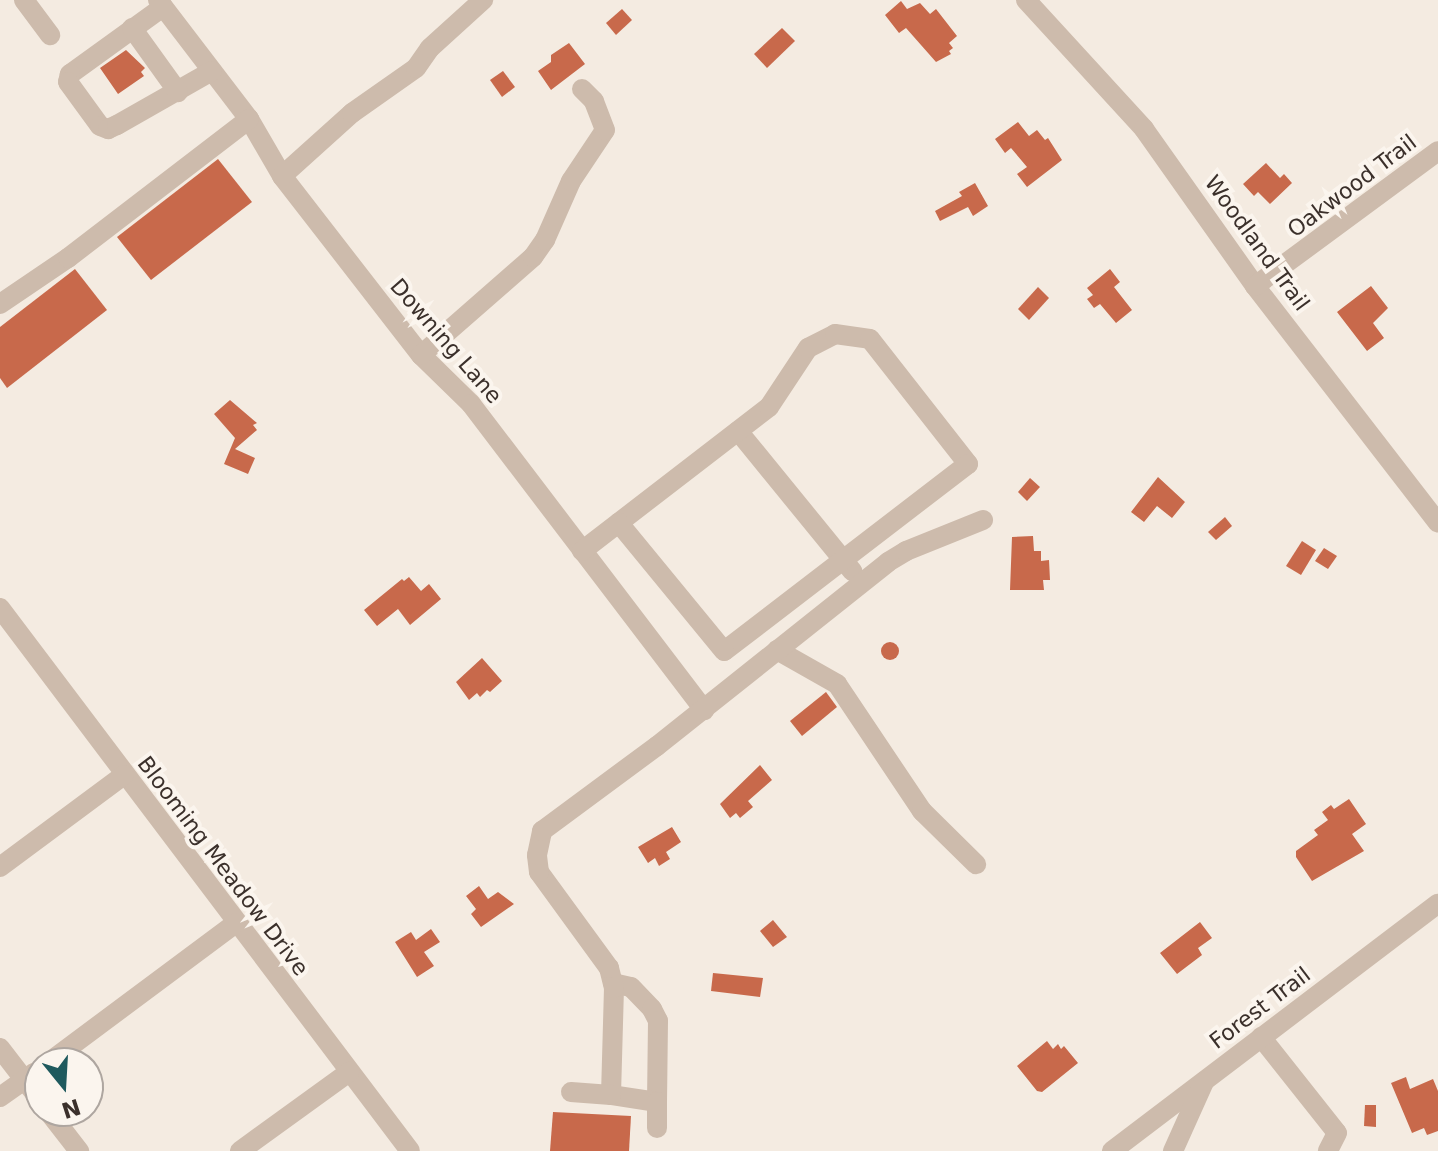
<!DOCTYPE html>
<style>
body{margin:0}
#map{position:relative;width:1438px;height:1151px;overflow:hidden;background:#f4ebe1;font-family:"DejaVu Sans",sans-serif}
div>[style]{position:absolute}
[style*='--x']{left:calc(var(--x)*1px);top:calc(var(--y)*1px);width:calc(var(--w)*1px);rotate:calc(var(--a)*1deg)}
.building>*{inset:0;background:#c8694b}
.round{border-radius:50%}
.minor>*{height:20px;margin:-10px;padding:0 10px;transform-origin:10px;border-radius:10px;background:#cdbbac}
span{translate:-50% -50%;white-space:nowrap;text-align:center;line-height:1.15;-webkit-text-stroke:8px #fbf5ee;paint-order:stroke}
.street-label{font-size:22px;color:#3b302b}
.north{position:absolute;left:24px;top:1047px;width:80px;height:80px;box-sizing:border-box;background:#fbf5ee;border:2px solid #aea6a0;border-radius:50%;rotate:162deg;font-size:22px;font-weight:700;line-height:32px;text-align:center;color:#3b302b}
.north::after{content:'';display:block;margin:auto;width:28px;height:36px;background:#1f5a5e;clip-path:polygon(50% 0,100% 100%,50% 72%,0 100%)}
</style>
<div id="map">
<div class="building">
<i style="clip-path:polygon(901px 1px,907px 9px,920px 3px,930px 14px,936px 9px,957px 36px,949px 43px,953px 48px,949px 51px,951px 54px,936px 62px,906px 28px,899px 33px,885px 15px)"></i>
<i style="clip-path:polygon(622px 9px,632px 20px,616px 35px,606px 23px)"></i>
<i style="clip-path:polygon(782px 28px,795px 41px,767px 68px,754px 54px)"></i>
<i style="clip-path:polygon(569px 43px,585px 64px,551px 90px,538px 71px,551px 62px,551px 55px)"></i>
<i style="clip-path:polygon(126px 50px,145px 68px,141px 72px,144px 76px,118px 94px,100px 68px)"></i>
<i style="clip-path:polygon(503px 71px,515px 87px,502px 97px,490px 80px)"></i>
<i style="clip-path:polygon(1018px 122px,1029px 136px,1037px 130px,1045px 140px,1048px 138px,1062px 160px,1027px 187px,1017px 174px,1027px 167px,1011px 148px,1005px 153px,995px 139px)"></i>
<i style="clip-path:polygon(218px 159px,252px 202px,151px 280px,117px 237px)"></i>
<i style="clip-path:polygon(1266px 163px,1280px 178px,1284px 174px,1292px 183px,1270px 204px,1258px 192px,1254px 196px,1243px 184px)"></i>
<i style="clip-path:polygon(975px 183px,988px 206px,973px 216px,968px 207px,940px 221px,935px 211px,962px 196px,959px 192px)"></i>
<i style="clip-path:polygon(75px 269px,107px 310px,7px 388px,0 378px,0 327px)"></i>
<i style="clip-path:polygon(1110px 269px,1120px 282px,1114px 287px,1132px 310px,1116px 323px,1100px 304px,1094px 308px,1087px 299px,1093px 295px,1087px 288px)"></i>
<i style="clip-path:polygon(1371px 286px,1388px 308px,1373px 323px,1384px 338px,1367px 351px,1337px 312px)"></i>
<i style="clip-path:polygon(1038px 287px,1049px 298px,1029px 320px,1018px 309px)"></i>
<i style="clip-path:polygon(230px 400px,257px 423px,253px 425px,257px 430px,235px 449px,255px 458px,248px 474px,224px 464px,235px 438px,214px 414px)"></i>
<i style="clip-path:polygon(1158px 477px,1185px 502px,1172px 518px,1157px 506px,1144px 522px,1131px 512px)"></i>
<i style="clip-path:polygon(1030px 478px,1040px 487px,1027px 501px,1018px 492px)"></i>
<i style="clip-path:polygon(1225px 517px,1232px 526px,1216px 540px,1208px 532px)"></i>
<i style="clip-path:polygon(1033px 536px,1034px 551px,1041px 551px,1041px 561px,1049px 560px,1050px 580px,1043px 580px,1044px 590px,1010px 590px,1012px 537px)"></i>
<i style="clip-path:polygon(1302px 541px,1316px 550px,1301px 575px,1286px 566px)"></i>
<i style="clip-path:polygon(1324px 548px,1337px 556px,1328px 569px,1315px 561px)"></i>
<i style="clip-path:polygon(409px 577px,421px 591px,429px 584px,441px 599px,410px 625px,398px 609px,377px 626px,364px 610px,402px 579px,404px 581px)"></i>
<i class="round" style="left:881px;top:642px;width:18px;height:18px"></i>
<i style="clip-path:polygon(482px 658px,502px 681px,490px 692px,487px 690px,480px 697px,477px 693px,469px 700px,456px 682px)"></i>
<i style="clip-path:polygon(826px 692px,837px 707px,802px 736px,790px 721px)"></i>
<i style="clip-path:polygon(760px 765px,772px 780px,748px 801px,753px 807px,740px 818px,736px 813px,730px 818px,720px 804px)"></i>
<i style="clip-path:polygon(1349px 799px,1366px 824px,1352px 834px,1364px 851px,1312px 881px,1296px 857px,1296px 851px,1318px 835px,1314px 830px,1328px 820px,1322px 812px,1331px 805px,1334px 809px)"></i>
<i style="clip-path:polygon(672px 827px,681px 842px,666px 852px,670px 859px,659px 866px,655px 858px,648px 863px,638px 847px)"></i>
<i style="clip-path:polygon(479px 886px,488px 899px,498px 892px,514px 904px,481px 927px,471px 914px,476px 909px,466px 896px)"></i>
<i style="clip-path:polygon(773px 920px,787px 937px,773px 947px,760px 931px)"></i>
<i style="clip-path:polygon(1200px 922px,1212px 938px,1198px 948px,1202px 955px,1177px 974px,1160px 953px)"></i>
<i style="clip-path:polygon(431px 929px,440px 942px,424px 952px,434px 966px,417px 977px,395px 942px,411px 932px,416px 940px)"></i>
<i style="clip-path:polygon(713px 973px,763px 978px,760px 997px,711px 991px)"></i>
<i style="clip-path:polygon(1047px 1041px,1053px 1049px,1058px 1044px,1061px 1049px,1064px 1046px,1078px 1063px,1042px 1092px,1037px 1091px,1017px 1066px)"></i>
<i style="clip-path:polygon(1406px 1077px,1410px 1089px,1433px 1079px,1438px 1091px,1438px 1131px,1427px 1135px,1424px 1128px,1412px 1133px,1391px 1083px)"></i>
<i style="clip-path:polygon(1365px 1105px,1376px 1105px,1376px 1127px,1364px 1126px)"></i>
<i style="clip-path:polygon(553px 1112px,631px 1116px,629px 1151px,550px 1151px)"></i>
</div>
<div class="minor">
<i style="--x:24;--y:0;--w:44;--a:53.4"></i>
<i style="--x:158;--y:0;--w:150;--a:52.6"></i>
<i style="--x:249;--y:119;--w:66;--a:59.9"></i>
<i style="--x:282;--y:176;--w:227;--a:52.2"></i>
<i style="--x:421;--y:355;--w:70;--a:44.4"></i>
<i style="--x:471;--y:404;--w:385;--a:52.7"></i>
<i style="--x:1026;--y:0;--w:175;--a:47.5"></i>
<i style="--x:1144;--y:129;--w:192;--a:54.7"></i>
<i style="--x:1255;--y:286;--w:299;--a:52.3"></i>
<i style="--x:163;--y:7;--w:115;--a:144.2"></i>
<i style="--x:70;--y:74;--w:8;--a:104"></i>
<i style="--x:68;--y:82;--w:54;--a:54"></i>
<i style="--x:100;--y:126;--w:9;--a:21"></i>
<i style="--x:108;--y:129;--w:10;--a:-24"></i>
<i style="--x:117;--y:125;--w:109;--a:-29.6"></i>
<i style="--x:132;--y:28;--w:79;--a:54.3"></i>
<i style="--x:282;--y:176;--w:94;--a:-42"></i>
<i style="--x:352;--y:113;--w:78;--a:-35.1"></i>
<i style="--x:416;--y:68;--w:24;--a:-55"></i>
<i style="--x:430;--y:48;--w:72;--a:-42.2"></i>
<i style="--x:1255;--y:286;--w:227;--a:-36.4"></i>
<i style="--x:0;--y:304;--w:82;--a:-34.1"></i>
<i style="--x:68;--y:258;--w:228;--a:-37.5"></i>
<i style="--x:421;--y:355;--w:149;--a:-41.2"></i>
<i style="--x:533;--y:257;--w:21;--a:-55"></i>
<i style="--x:545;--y:240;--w:64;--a:-66.2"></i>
<i style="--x:571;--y:181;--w:61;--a:-56.3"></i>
<i style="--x:605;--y:130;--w:31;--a:-111"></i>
<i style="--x:594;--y:101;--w:17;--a:-135"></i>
<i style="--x:738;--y:431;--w:181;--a:50.8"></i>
<i style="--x:582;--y:551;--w:236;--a:-37.6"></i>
<i style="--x:769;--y:407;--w:71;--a:-56.5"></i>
<i style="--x:808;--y:348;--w:30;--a:-27"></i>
<i style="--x:835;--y:334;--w:35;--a:8"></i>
<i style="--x:870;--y:339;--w:159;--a:51.9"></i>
<i style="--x:968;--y:464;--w:307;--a:142.5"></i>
<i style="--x:724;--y:651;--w:166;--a:-129.4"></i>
<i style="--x:0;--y:608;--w:680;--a:52.94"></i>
<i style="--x:777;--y:650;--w:69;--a:29.5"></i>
<i style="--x:837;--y:684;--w:153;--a:56.2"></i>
<i style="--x:922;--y:811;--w:76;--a:44.5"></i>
<i style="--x:0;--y:867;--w:154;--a:-36.6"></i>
<i style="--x:613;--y:983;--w:18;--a:13"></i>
<i style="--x:631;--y:987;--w:30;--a:46"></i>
<i style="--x:652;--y:1009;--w:13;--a:63"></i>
<i style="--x:658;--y:1021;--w:81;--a:90.7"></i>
<i style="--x:657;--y:1102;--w:47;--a:-171.3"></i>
<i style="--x:611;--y:1095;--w:107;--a:-88.4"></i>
<i style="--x:614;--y:988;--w:21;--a:-104"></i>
<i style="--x:609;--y:968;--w:119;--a:-126.1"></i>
<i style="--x:539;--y:872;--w:17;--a:-97"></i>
<i style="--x:537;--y:855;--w:25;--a:-78"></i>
<i style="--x:542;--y:831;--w:143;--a:-36.5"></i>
<i style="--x:657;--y:746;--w:295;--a:-38.5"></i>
<i style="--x:888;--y:562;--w:21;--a:-31"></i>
<i style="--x:906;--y:551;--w:83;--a:-21.9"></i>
<i style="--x:1261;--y:1037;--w:122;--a:51.6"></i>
<i style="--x:1337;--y:1133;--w:20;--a:117"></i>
<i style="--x:0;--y:1048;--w:66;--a:52.4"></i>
<i style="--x:48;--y:1063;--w:234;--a:-36.7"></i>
<i style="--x:571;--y:1092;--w:40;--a:4.3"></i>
<i style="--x:0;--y:1097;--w:42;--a:-35.2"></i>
<i style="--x:48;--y:1111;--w:51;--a:52.2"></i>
<i style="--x:657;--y:1128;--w:26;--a:-90"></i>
<i style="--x:240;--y:1151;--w:135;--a:-35.9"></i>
<i style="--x:1112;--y:1151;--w:409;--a:-37.2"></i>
<i style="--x:1173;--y:1151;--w:76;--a:-65.8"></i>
</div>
<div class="street-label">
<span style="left:1352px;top:186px;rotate:-37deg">Oakwood Trail</span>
<span style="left:1257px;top:243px;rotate:54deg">Woodland Trail</span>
<span style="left:446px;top:341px;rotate:49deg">Downing Lane</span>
<span style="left:223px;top:866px;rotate:53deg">Blooming Meadow Drive</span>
<span style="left:1260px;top:1008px;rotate:-37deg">Forest Trail</span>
</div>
<div class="north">N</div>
</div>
